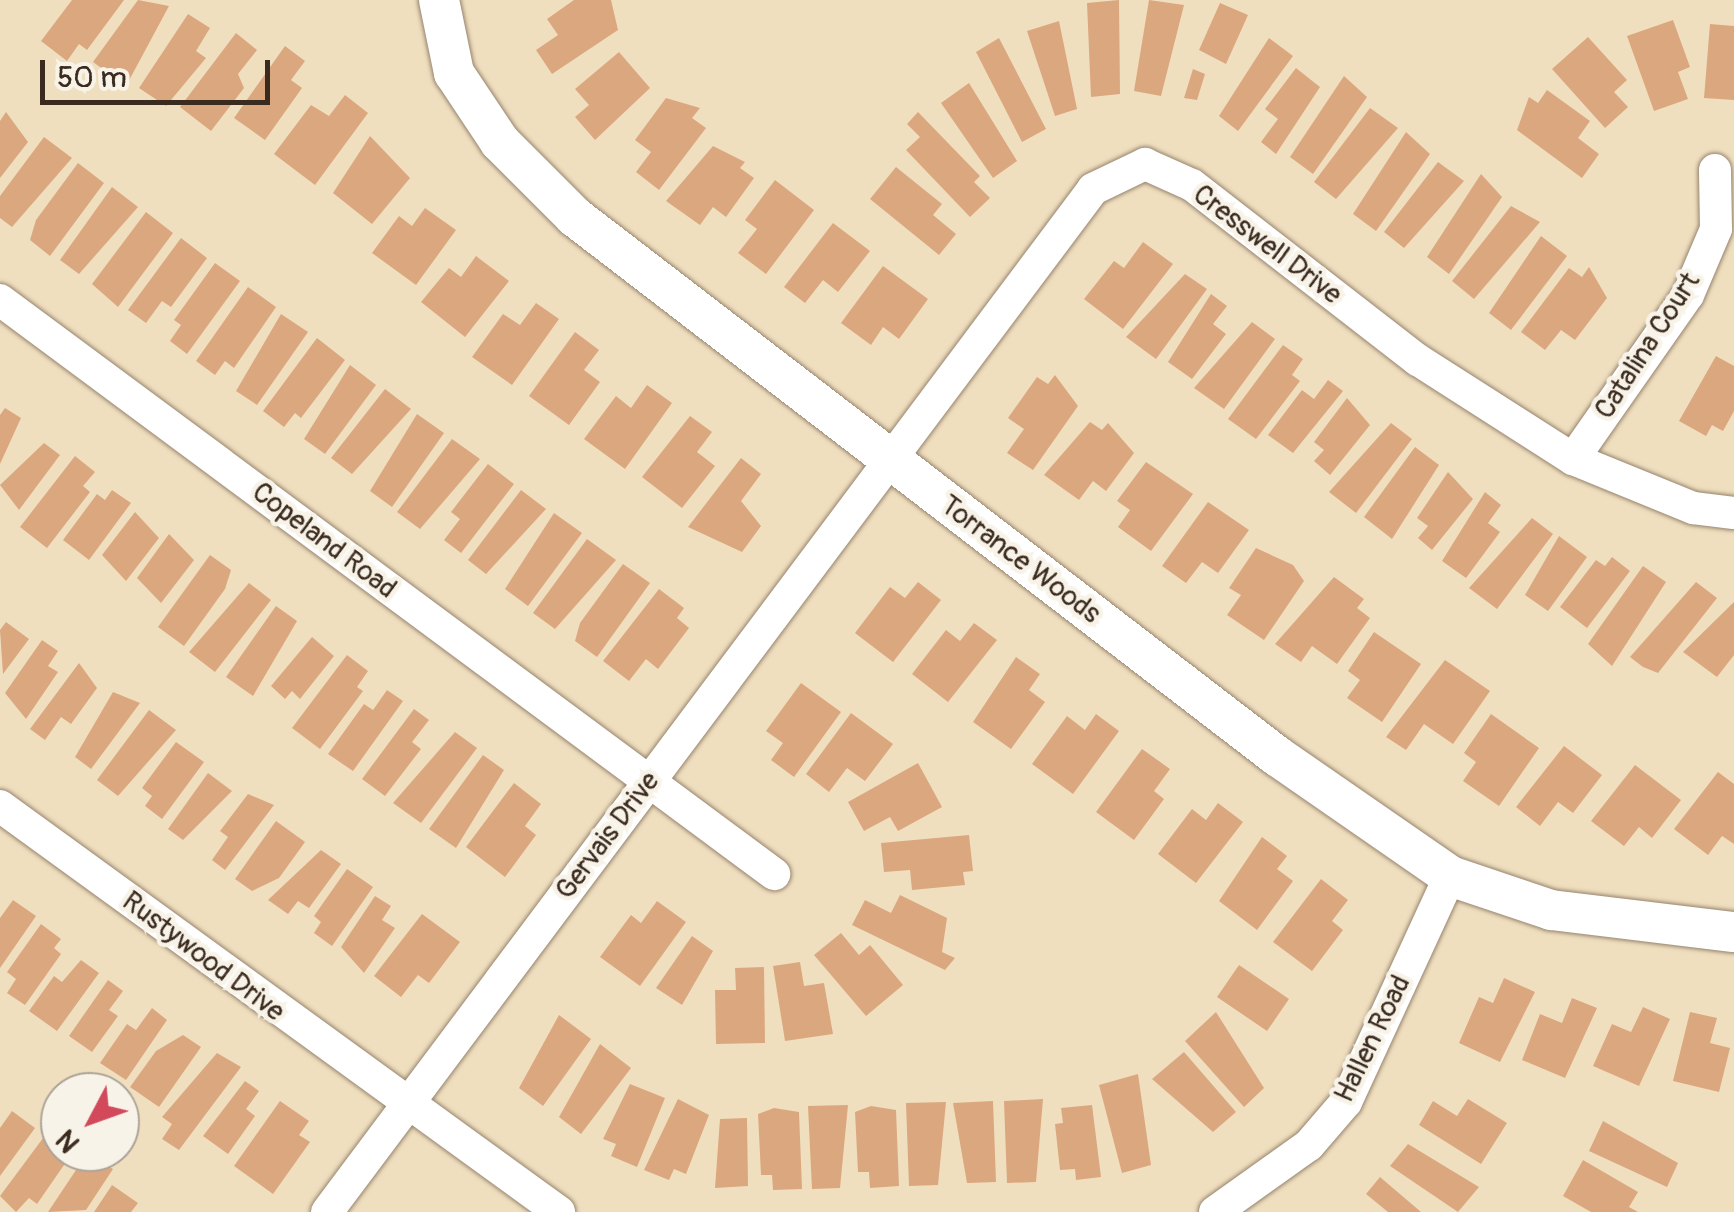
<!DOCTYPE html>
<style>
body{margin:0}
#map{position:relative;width:1734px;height:1212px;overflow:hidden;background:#f0dfbf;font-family:Pangolin,sans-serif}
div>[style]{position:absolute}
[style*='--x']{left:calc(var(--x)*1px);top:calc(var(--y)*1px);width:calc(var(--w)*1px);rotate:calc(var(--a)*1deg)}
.building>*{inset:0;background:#dba77f}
.roads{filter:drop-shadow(0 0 2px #96846e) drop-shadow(0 0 2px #96846e)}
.minor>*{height:32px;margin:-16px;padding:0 16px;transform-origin:16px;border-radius:16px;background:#fff}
.tertiary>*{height:40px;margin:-20px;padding:0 20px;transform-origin:20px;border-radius:20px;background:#fff}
span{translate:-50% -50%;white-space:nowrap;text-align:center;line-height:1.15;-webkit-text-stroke:9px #f7f3e8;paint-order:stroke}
.street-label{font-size:28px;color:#3b2a1e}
.north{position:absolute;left:40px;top:1072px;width:100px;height:100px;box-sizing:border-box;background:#f7f3e8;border:2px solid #aca397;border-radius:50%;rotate:229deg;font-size:28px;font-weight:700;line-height:40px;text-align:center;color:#3b2a1e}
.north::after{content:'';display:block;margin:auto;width:35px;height:45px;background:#d1495b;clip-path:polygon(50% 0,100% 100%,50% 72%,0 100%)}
.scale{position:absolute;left:40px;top:60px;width:230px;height:45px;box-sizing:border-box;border:5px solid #3b2a1e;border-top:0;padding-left:12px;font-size:30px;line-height:35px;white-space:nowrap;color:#3b2a1e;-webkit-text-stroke:8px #f7f3e8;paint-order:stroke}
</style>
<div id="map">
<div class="building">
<i style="clip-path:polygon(72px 0,124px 0,87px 50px,79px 44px,67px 61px,41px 41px)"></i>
<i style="clip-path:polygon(138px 0,169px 6px,126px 86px,93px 62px)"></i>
<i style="clip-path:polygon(574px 0,611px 0,618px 30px,552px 74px,536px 50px,558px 35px,547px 19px)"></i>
<i style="clip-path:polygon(1119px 0,1120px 94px,1091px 97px,1087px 3px)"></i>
<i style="clip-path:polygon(1149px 0,1184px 5px,1161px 96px,1134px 91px)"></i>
<i style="clip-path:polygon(1220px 3px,1248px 15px,1226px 64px,1199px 50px)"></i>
<i style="clip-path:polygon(188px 14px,210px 28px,196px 51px,206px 58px,166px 106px,139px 88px)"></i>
<i style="clip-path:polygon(1673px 20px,1690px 67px,1678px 72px,1688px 99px,1654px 111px,1627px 36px)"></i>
<i style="clip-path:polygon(1059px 21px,1077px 109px,1055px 116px,1027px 31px)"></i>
<i style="clip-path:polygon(1710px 24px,1734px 26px,1734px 100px,1704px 98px)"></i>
<i style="clip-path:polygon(236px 33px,257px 50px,238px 74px,244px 88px,211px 131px,180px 107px)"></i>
<i style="clip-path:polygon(1588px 37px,1627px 80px,1614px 92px,1628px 107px,1605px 128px,1552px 69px)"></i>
<i style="clip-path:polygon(999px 38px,1046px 129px,1022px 142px,976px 52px)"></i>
<i style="clip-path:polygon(1269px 38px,1293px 56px,1238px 131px,1219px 116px)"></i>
<i style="clip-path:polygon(285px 46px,305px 61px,291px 80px,302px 88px,265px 140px,234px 118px)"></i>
<i style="clip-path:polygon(619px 52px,650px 88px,595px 140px,575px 117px,589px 105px,575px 89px)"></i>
<i style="clip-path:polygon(1296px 68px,1320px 87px,1276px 154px,1261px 142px,1278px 119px,1265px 109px)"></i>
<i style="clip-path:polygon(1193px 69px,1205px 74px,1197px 100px,1184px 98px)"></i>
<i style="clip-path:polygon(1344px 76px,1367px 97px,1313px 174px,1290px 157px)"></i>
<i style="clip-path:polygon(969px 83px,1017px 161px,993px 178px,941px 103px)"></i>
<i style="clip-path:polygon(1547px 90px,1590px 121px,1578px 138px,1599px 154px,1582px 178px,1517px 130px,1529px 97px,1538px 103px)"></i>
<i style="clip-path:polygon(345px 95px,368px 113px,315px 185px,274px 154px,311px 105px,329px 116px)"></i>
<i style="clip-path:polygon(666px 98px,700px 108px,692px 118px,706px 128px,659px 190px,636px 172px,651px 152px,635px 140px)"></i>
<i style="clip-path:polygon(1370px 108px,1398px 128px,1336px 199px,1314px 182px)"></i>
<i style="clip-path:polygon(6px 112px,28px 142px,0 178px,0 121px)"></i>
<i style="clip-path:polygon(918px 112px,980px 176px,974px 182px,990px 198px,970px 217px,906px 150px,920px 137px,907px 124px)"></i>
<i style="clip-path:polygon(1406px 132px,1430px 154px,1376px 231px,1353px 214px)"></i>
<i style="clip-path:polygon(370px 136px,410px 178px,372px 224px,333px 193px)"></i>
<i style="clip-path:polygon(44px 137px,72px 158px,12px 227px,0 218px,0 196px)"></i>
<i style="clip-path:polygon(713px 146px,745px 162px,740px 168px,754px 178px,726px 217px,713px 207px,700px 225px,666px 201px)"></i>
<i style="clip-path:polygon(1438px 162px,1464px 181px,1404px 248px,1384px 232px)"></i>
<i style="clip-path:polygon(78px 163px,104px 183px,50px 256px,30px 240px,36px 220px)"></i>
<i style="clip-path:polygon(896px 167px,942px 204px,933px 215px,956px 234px,939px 255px,870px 199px)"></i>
<i style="clip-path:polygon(1481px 174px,1502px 197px,1449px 274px,1427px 257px)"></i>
<i style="clip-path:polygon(775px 180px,814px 210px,766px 274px,738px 253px,757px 229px,745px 220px)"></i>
<i style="clip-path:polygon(112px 187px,138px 207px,79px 274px,60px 260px)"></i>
<i style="clip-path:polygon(1511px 206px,1540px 222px,1474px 299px,1452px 281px)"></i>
<i style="clip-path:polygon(425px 208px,456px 230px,416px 285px,372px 253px,399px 216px,412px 226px)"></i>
<i style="clip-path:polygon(146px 212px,173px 233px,118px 307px,92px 284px)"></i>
<i style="clip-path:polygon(833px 223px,870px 251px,838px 292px,823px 280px,805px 303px,784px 287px)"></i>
<i style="clip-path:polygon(1541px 236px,1567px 256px,1511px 330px,1489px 313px)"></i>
<i style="clip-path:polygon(181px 238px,207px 258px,171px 307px,162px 301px,146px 323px,128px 310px)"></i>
<i style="clip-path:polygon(1143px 242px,1173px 264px,1123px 329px,1084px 299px,1114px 261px,1124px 268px)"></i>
<i style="clip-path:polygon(476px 256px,509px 281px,465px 337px,421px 302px,449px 268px,461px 277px)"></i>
<i style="clip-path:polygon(215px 263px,240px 281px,187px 354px,170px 341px,181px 325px,174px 320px)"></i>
<i style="clip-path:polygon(883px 266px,928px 299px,899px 339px,883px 327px,871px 345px,841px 323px)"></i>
<i style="clip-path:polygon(1589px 267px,1607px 298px,1575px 340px,1561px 330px,1545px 350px,1521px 332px,1569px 268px,1582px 277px)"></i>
<i style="clip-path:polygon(1185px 274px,1207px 289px,1156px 359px,1126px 337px)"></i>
<i style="clip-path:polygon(248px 287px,276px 307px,234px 368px,225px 361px,215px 375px,196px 361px)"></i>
<i style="clip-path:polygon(1211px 294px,1227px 306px,1213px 324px,1226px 334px,1192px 379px,1168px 362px)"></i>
<i style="clip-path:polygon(536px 303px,559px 319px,512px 385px,472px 357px,503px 314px,520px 325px)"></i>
<i style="clip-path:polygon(281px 314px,308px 332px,257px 405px,236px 391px)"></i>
<i style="clip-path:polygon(1252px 322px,1275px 339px,1224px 409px,1194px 388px)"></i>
<i style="clip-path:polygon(575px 332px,599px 350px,584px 370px,600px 382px,569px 425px,529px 396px)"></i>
<i style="clip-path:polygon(317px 338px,345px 360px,301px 418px,295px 413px,284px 427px,263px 411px)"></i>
<i style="clip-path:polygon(1283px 345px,1303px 359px,1292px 375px,1300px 381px,1256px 439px,1228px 419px)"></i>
<i style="clip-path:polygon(1716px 356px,1734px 366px,1734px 411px,1723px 431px,1712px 425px,1706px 436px,1679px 421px)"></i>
<i style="clip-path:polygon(350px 365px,376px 385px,325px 454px,304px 439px)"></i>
<i style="clip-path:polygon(1055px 375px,1078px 406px,1033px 470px,1007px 453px,1024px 429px,1008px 418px,1037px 377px,1048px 384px)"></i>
<i style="clip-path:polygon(1328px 380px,1343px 391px,1293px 453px,1268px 435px,1302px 390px,1314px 399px)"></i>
<i style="clip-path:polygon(647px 385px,672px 403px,625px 469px,584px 439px,616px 396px,631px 408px)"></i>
<i style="clip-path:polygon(385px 389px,411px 409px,352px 474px,331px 458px)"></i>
<i style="clip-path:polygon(1347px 398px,1370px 425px,1330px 475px,1314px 461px,1324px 450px,1314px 442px)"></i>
<i style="clip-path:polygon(5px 408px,21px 418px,0 464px,0 415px)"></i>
<i style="clip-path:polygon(417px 414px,444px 433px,392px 507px,370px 491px)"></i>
<i style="clip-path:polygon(690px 416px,712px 432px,697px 452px,715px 466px,682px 508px,642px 477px)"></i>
<i style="clip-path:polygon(1090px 422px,1102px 430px,1108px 423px,1134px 453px,1106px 491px,1093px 481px,1079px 500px,1044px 475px)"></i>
<i style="clip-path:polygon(1391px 423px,1412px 439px,1356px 513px,1329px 492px)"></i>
<i style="clip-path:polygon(452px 439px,480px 459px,420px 529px,397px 512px)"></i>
<i style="clip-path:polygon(44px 443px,60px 455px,19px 510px,0 485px)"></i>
<i style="clip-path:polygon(1415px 447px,1439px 465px,1392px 539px,1364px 517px)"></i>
<i style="clip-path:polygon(75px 456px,95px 472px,83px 486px,90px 492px,47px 548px,20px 527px)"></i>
<i style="clip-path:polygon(741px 458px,761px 474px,741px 501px,761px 526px,742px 552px,688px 527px)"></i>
<i style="clip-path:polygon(1146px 462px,1193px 494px,1151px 551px,1118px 527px,1130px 510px,1117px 501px)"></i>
<i style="clip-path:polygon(488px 464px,514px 484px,461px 553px,444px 540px,460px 519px,451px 512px)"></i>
<i style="clip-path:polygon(1448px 472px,1473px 499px,1432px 550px,1418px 538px,1428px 526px,1417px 518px)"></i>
<i style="clip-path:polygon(112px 490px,131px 503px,89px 560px,63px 540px,97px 494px,105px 500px)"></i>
<i style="clip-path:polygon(521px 490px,546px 509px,486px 574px,468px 560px)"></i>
<i style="clip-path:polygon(1485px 492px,1501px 505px,1488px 523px,1500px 532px,1466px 578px,1442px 561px)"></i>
<i style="clip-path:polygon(1208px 502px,1249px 530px,1218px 573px,1202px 562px,1186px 583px,1162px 566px)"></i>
<i style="clip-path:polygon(135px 512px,159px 538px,126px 581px,102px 555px)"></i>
<i style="clip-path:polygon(554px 513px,582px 533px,528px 606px,505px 589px)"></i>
<i style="clip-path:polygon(1532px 518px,1553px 534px,1497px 609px,1469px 588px)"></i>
<i style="clip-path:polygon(169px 534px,194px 560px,161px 603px,137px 578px)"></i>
<i style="clip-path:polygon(1559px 536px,1587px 557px,1548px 611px,1525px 595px)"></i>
<i style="clip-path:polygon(587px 539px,616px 560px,555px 629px,533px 613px)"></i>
<i style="clip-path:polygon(1256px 548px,1293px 565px,1304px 581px,1264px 640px,1227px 615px,1241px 595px,1229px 588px)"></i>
<i style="clip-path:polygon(210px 555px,231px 570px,225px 589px,184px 646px,158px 627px)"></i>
<i style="clip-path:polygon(1612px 557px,1630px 571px,1587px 628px,1560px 607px,1596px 560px,1605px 566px)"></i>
<i style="clip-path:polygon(623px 564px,650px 583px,597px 657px,575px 641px,580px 623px)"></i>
<i style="clip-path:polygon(1643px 566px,1666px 582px,1612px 666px,1588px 644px)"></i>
<i style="clip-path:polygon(1334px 577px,1364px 599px,1357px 608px,1370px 618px,1337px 664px,1312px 646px,1301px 662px,1275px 644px)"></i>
<i style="clip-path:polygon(918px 582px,941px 600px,893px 662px,855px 633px,890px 587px,905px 598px)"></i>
<i style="clip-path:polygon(1696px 582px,1717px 598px,1658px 673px,1643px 667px,1630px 657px)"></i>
<i style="clip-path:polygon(249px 583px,271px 600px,215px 672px,189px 652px)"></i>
<i style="clip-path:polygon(659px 589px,684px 608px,677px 618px,689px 628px,658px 669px,646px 659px,629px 681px,603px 661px)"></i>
<i style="clip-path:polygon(1734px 602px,1734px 655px,1717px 677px,1683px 652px)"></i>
<i style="clip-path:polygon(276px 606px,297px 621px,253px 696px,226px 677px)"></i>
<i style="clip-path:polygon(6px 622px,29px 639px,3px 674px,0 630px)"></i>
<i style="clip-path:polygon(974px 623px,997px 640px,948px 702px,912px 674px,946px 630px,960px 641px)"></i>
<i style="clip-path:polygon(1374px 632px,1421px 664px,1382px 722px,1347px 698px,1360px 680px,1348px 671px)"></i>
<i style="clip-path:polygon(312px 637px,334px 656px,300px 699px,292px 691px,285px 699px,271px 686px)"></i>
<i style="clip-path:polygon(42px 640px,58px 651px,48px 666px,58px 672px,26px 719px,5px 693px)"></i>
<i style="clip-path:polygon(347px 655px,368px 671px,357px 687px,363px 691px,320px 749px,292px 728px)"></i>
<i style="clip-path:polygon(1016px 657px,1040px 674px,1029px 690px,1045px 702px,1011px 749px,973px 722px)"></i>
<i style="clip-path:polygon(1445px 660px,1490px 691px,1453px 744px,1424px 724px,1406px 750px,1386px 737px)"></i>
<i style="clip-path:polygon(79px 663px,97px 688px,71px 724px,61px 717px,45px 740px,30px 729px)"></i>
<i style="clip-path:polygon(801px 683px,841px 712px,794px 777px,771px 760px,783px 743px,766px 731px)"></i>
<i style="clip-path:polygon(387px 690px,403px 701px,353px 771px,328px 754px,364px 704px,373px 710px)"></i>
<i style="clip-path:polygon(113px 692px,140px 703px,91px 769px,75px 757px)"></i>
<i style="clip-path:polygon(414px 709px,429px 720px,412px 742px,421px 749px,385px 796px,362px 779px)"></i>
<i style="clip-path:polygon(149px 710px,176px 730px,118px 796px,97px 780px)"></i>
<i style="clip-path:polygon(851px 713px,893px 744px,865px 781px,847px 768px,829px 792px,806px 774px)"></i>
<i style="clip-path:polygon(1096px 714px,1119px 731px,1073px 794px,1032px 764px,1067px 716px,1085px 730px)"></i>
<i style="clip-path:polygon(1491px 714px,1539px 748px,1499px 806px,1463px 781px,1476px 762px,1464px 753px)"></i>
<i style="clip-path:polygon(455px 732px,477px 748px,421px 823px,393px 803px)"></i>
<i style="clip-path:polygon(176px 742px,204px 762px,162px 819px,145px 806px,152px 796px,142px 788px)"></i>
<i style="clip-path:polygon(1564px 746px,1602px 775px,1573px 813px,1558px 802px,1540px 826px,1516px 807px)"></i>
<i style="clip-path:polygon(1142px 749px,1170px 769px,1154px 791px,1164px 799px,1134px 840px,1096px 812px)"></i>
<i style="clip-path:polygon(483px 755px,504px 770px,456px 848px,429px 829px)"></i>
<i style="clip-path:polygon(918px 763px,942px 807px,898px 831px,890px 817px,864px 831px,848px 802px)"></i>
<i style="clip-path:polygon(1635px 765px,1681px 800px,1652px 838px,1639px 827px,1624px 846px,1591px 821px)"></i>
<i style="clip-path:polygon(1718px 772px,1734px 784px,1734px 844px,1722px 836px,1708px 855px,1674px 829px)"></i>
<i style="clip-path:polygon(208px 773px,232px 791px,183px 840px,168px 829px)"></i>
<i style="clip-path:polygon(514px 783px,541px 804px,525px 826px,536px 835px,505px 877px,466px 847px)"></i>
<i style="clip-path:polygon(248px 794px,274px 805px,225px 870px,212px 860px,228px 837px,220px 831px)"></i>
<i style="clip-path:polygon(1218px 803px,1243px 822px,1196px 883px,1158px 854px,1192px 809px,1206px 820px)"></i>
<i style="clip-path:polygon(276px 821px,305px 842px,279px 878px,252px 891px,235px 879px)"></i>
<i style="clip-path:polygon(969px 835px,973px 871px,963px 872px,965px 885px,912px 890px,910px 870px,884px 872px,881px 843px)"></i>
<i style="clip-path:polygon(1262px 837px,1287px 856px,1277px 869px,1293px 881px,1257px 930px,1219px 901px)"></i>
<i style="clip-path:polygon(321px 850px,341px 864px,309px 908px,298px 901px,288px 914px,268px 900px)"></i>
<i style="clip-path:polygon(347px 869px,373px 887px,332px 946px,314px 933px,321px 922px,314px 916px)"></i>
<i style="clip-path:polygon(1321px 879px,1348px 900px,1332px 921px,1343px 930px,1312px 971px,1273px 942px)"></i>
<i style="clip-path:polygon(900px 895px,947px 918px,942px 952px,955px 958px,945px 970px,852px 925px,865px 900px,891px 913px)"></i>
<i style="clip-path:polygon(375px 896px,391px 906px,382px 920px,395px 928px,364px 973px,341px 947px)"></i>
<i style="clip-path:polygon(13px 900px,36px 916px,0 968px,0 918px)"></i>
<i style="clip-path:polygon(657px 901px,686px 922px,640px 986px,600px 957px,631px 915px,641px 923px)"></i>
<i style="clip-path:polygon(422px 914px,460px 942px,429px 983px,418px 975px,401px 997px,374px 976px)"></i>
<i style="clip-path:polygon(41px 924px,61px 939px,54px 948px,61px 954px,25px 1005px,7px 993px,16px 979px,7px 972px)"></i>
<i style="clip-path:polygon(841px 933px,859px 955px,870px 945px,903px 985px,866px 1016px,814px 955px)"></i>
<i style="clip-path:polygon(692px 936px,713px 951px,682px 1005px,656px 988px)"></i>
<i style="clip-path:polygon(81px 960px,99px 973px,57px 1031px,29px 1011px,54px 976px,62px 982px)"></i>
<i style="clip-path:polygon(800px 962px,804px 986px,824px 983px,833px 1034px,785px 1041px,773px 966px)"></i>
<i style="clip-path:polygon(1239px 965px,1289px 999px,1267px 1031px,1217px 997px)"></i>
<i style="clip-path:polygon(764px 967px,765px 1043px,716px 1044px,715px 990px,736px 990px,735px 968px)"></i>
<i style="clip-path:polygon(1504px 978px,1535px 992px,1500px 1062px,1459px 1043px,1479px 997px,1493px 1003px)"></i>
<i style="clip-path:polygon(108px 980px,123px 991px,109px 1010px,118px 1016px,92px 1052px,69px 1036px)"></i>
<i style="clip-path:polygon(1572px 998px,1597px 1008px,1565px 1078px,1522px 1060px,1540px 1014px,1562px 1023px)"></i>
<i style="clip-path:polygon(1643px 1007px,1670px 1019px,1639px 1086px,1593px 1066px,1612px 1024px,1631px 1032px)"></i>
<i style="clip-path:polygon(152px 1008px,167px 1020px,126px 1080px,100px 1063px,127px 1024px,136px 1030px)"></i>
<i style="clip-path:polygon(1216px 1012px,1264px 1088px,1244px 1107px,1185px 1041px)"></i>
<i style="clip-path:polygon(1690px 1012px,1717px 1018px,1710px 1043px,1730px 1048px,1719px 1092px,1673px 1081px)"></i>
<i style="clip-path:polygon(559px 1015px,591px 1039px,543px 1106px,519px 1088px)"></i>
<i style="clip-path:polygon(183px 1035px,201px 1047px,159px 1107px,130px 1087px,156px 1051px)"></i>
<i style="clip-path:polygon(600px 1044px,631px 1068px,581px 1134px,559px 1117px)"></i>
<i style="clip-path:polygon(1184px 1052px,1236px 1112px,1213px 1132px,1152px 1079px)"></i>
<i style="clip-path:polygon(217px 1053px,241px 1067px,179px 1150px,162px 1139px,172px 1124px,162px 1117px)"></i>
<i style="clip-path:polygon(1138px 1074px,1151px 1165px,1122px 1173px,1099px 1085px)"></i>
<i style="clip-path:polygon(245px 1081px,259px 1091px,246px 1109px,255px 1116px,228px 1154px,203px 1136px)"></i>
<i style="clip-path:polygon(630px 1084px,665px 1098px,637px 1167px,611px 1156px,616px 1144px,603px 1139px)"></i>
<i style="clip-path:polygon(678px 1099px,709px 1115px,686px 1174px,674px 1169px,669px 1180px,644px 1170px)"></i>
<i style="clip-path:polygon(1043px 1099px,1036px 1182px,1007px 1183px,1004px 1101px)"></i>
<i style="clip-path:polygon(1468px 1099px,1507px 1123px,1481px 1164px,1419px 1125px,1433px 1101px,1457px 1116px)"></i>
<i style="clip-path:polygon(280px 1101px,309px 1121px,299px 1135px,310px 1142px,273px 1194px,234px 1166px)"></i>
<i style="clip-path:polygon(993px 1101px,996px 1182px,967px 1183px,953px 1103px)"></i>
<i style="clip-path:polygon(946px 1102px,938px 1185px,909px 1186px,906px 1103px)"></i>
<i style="clip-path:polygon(848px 1105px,840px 1188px,812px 1189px,808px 1106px)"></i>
<i style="clip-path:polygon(1092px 1105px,1101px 1177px,1076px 1180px,1075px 1169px,1060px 1170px,1055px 1124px,1063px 1123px,1061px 1108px)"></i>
<i style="clip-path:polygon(871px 1106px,896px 1110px,899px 1186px,870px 1188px,869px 1172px,858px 1172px,855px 1112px)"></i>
<i style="clip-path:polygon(774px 1108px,799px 1112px,802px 1189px,773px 1190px,772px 1175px,761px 1175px,758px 1114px)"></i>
<i style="clip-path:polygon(12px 1111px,35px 1128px,0 1176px,0 1128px)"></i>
<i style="clip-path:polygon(747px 1118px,748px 1186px,715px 1188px,720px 1119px)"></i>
<i style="clip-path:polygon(1603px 1121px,1678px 1163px,1667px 1187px,1589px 1151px)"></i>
<i style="clip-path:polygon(52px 1126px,60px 1152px,73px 1152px,37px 1204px,29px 1198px,16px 1212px,0 1196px)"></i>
<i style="clip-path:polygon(1408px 1144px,1479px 1187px,1458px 1212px,1390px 1166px)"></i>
<i style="clip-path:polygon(88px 1152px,113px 1169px,86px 1210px,48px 1212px)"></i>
<i style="clip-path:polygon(1583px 1160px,1638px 1192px,1629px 1207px,1638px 1212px,1591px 1212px,1563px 1196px)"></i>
<i style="clip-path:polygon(1380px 1177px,1421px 1212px,1388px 1212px,1366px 1194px)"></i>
<i style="clip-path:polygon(112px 1185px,138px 1203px,131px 1212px,94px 1212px)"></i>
</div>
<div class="roads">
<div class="minor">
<i style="--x:0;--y:300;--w:964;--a:36.56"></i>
<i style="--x:1573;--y:459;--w:200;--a:-55"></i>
<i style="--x:1688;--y:295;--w:72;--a:-67"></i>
<i style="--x:1716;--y:229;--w:59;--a:-91"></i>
<i style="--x:0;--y:806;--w:691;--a:35.99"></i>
<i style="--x:327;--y:1212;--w:1278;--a:-53.17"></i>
<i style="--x:1093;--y:189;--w:58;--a:-25.7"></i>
<i style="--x:1145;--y:164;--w:51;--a:24.1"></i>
<i style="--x:1192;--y:185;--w:286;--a:37.8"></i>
<i style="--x:1418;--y:360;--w:184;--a:32.6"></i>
<i style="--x:1573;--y:459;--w:130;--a:22.2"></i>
<i style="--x:1693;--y:508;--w:41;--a:7"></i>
<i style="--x:1215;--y:1212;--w:115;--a:-35.5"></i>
<i style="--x:1309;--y:1145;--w:57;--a:-49.3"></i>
<i style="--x:1346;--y:1102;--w:249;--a:-65.3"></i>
</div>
<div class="tertiary">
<i style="--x:439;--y:0;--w:75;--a:78.4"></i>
<i style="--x:454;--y:73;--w:83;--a:56.3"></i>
<i style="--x:500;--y:142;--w:106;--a:45"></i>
<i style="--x:575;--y:217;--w:885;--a:37.52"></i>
<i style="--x:1277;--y:756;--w:211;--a:34.7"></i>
<i style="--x:1450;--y:876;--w:107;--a:18.6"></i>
<i style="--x:1551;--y:910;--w:184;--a:6.9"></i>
</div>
</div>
<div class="street-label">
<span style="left:1267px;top:245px;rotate:37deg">Cresswell Drive</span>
<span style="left:1648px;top:346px;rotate:-57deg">Catalina Court</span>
<span style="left:324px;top:541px;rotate:37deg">Copeland Road</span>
<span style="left:1020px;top:560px;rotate:37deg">Torrance Woods</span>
<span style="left:608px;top:836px;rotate:-53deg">Gervais Drive</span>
<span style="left:203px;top:957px;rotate:37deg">Rustywood Drive</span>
<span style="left:1373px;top:1039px;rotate:-64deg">Hallen Road</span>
</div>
<div class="north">N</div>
<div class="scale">50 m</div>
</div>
